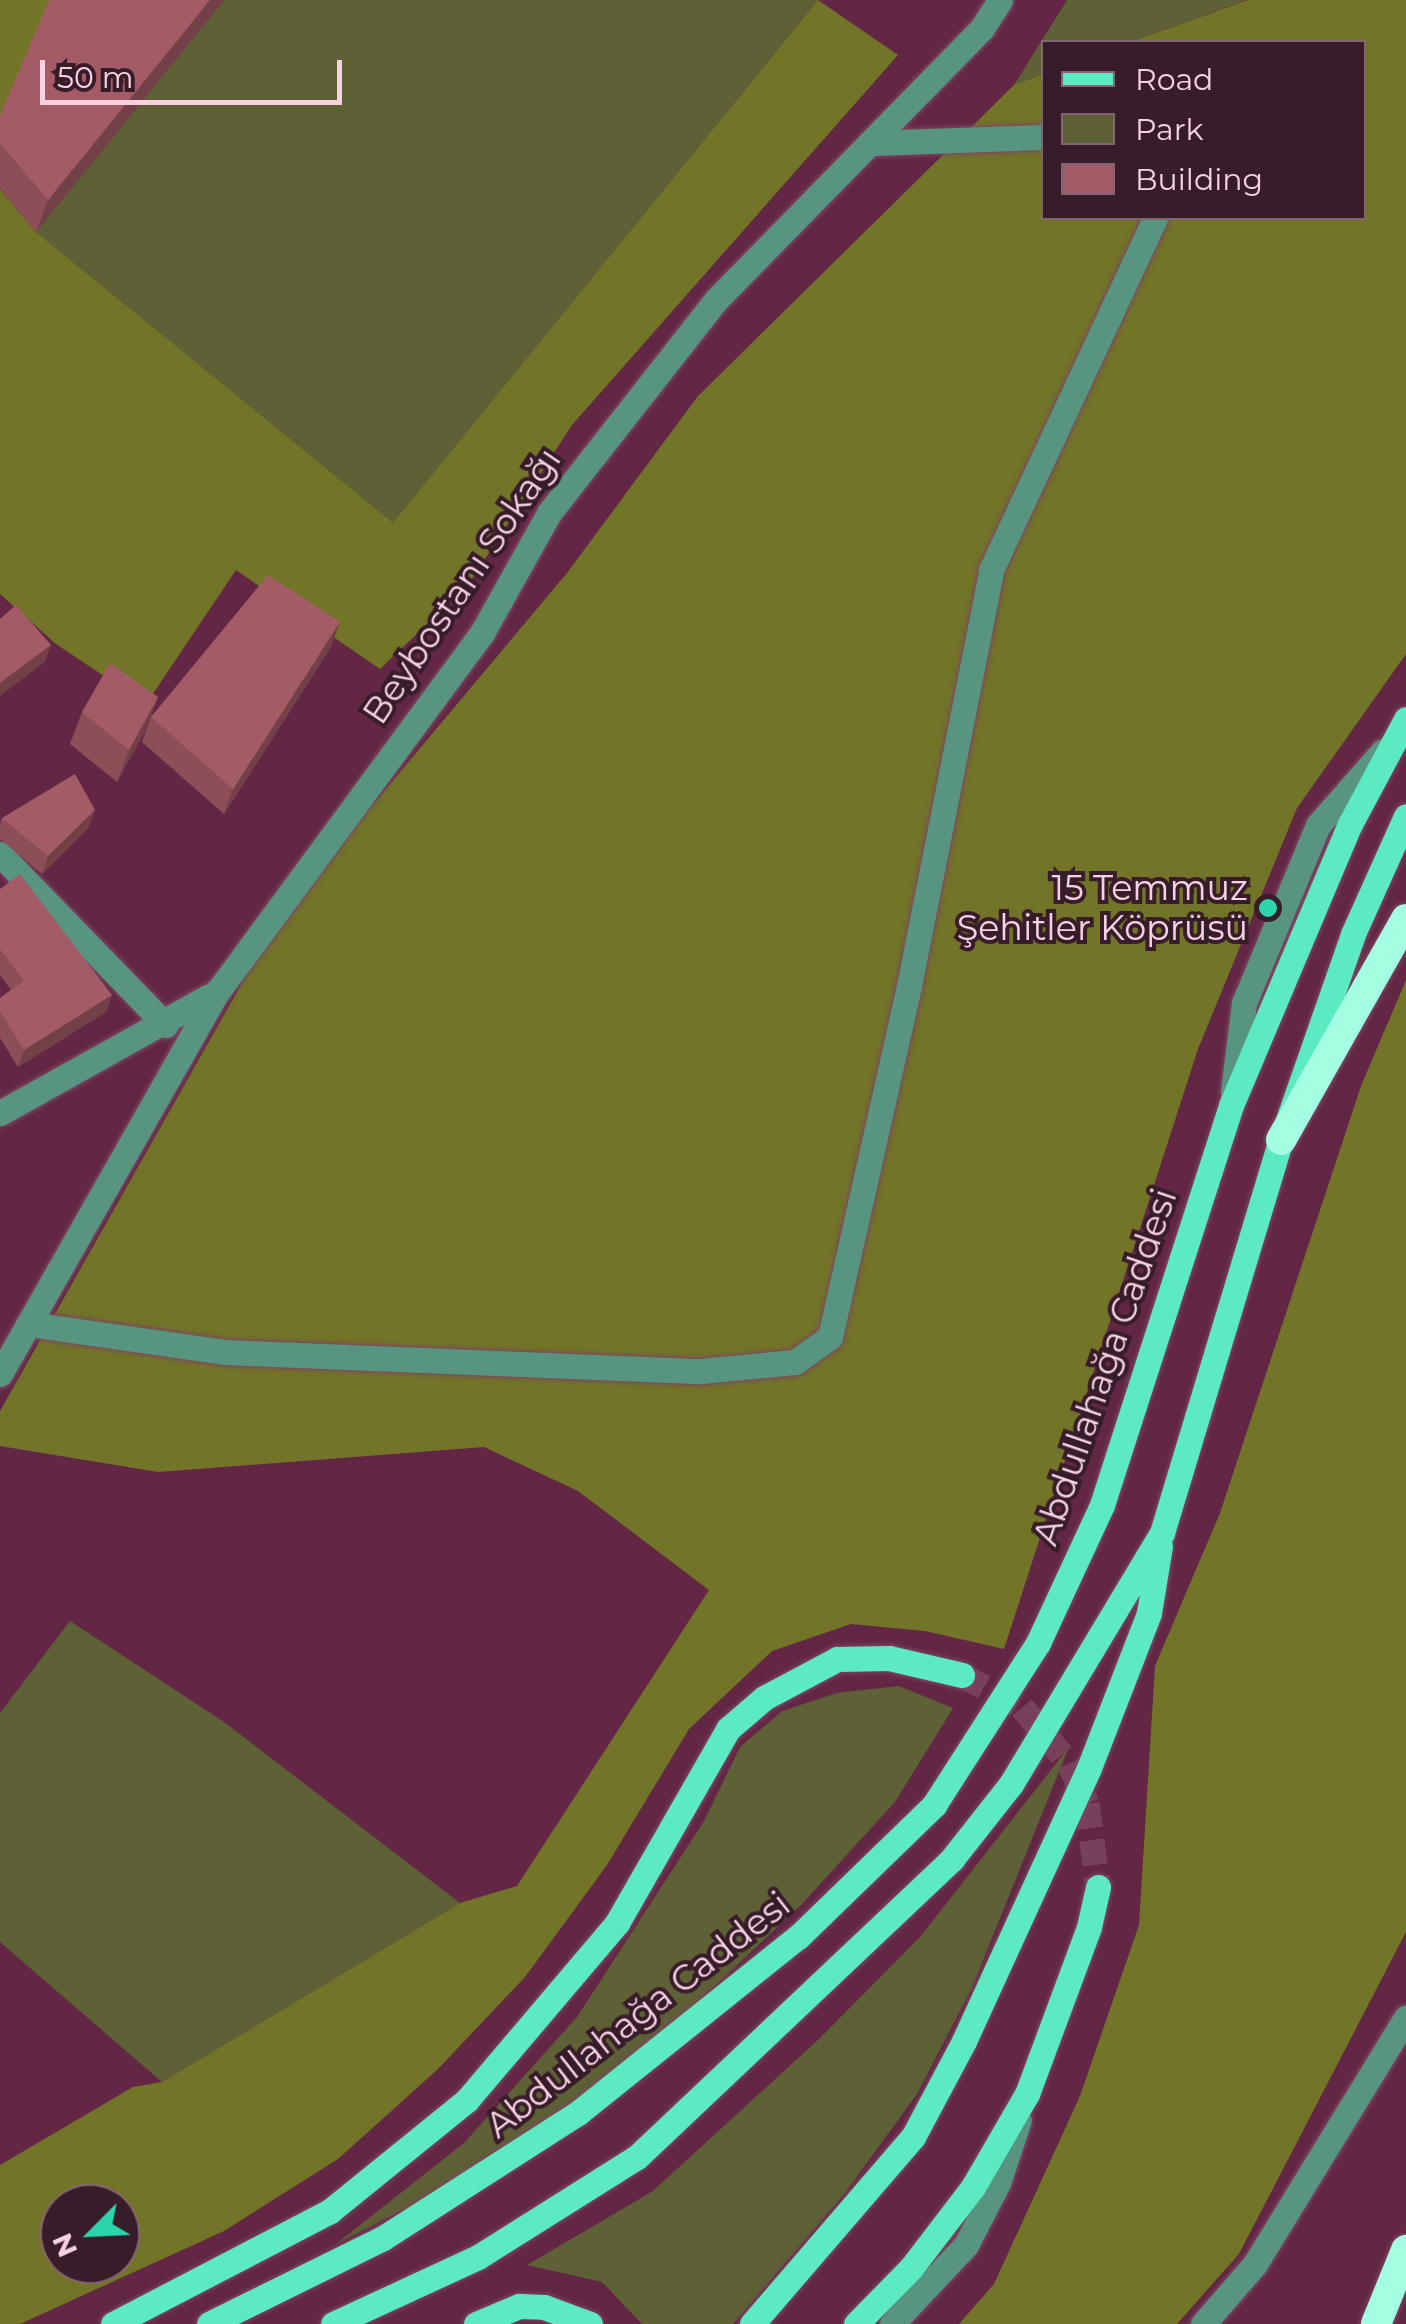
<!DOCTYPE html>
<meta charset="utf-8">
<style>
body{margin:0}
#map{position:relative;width:1406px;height:2324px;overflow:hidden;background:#632745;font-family:Montserrat,sans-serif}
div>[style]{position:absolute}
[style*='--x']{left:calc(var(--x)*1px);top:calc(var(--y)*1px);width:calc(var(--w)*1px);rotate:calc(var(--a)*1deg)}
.green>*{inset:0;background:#5e6035}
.forest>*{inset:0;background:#727528}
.major-tunnel>*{height:25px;margin-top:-12.5px;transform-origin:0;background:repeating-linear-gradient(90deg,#79405c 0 25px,transparent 0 37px)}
.roads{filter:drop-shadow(0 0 2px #7e4661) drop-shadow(0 0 2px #7e4661)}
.minor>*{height:25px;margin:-12.5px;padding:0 12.5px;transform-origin:12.5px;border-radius:12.5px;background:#579581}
.major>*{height:25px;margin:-12.5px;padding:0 12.5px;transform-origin:12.5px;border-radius:12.5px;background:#5beac2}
.highway>*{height:30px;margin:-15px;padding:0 15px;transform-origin:15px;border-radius:15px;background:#a4fee1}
.wall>*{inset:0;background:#8c4f58}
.shaded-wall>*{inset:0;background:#724047}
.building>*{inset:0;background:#a35c66}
.dots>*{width:28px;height:28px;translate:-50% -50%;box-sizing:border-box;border:5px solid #371c29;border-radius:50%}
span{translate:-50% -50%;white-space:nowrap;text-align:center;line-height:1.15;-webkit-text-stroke:8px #371c29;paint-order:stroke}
.street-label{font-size:35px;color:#f7d1e1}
.poi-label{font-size:35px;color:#f7d1e1}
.right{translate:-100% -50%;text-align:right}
.legend{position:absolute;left:1041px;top:40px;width:325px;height:180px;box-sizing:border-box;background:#371c29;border:2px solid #846473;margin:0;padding:12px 18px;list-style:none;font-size:30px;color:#f7d1e1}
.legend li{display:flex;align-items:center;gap:20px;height:50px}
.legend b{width:50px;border:2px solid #846473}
.north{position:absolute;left:40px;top:2184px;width:100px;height:100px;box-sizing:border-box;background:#371c29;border:2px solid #846473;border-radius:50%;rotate:246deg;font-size:28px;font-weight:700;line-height:40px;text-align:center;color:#f7d1e1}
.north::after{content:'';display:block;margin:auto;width:35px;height:45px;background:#2bd5ac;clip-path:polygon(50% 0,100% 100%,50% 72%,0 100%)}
.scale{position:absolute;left:40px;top:60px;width:302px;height:45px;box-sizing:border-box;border:5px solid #f7d1e1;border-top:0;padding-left:12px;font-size:30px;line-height:35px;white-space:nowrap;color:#f7d1e1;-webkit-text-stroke:8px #371c29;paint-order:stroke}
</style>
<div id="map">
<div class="green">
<i style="clip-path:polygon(224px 0,818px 0,393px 524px,36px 232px)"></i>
<i style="clip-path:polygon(1067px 0,1247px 0,1130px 42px,1044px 42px,1043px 74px,1014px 85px)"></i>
<i style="clip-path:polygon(70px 1621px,224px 1722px,460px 1903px,162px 2082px,0 1942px,0 1713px)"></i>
<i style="clip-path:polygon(899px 1686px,953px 1708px,895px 1802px,801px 1905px,689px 2010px,575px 2100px,447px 2187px,336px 2244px,464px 2143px,577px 2017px,704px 1821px,740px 1747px,782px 1711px,837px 1693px)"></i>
<i style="clip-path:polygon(1069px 1747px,972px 1988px,917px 2094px,845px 2193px,733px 2324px,642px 2324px,602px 2282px,527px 2265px,653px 2191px,819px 2039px,920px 1937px)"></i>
</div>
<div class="forest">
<i style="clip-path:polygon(0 0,51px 0,0 120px)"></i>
<i style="clip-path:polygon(818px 0,898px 55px,572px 425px,468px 585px,380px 669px,236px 570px,146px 704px,56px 644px,0 594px,0 189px,36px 232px,393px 523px)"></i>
<i style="clip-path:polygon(evenodd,1248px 0,1406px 0,1406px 654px,1297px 808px,1198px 1049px,1004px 1649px,925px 1631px,851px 1624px,772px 1651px,689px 1729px,607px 1865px,525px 1977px,438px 2069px,338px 2159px,224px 2231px,20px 2324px,0 2324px,0 2165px,133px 2087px,162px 2082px,460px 1903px,517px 1886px,709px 1590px,578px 1491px,484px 1447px,158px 1472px,0 1446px,0 1411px,281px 914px,567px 573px,698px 396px,1014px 85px,1043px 74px,1044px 218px,1364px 218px,1364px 42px,1130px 42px,1248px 0,60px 2204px,120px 2204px,120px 2264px,60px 2264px,60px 2204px)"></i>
<i style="clip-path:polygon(1406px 980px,1406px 1932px,1239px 2254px,1177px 2324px,959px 2324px,994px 2284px,1080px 2096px,1139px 1925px,1155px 1666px,1220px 1513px,1361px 1086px)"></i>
</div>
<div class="major-tunnel">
<i style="--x:962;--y:1675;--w:68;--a:28.1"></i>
<i style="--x:1022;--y:1707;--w:73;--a:50"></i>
<i style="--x:1069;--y:1763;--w:44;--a:65.8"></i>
<i style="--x:1087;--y:1803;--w:85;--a:82.5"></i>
</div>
<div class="roads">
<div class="minor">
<i style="--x:870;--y:143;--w:174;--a:-2"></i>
<i style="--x:0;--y:854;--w:238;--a:45.9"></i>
<i style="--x:1233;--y:1091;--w:89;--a:-82.9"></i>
<i style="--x:1244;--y:1003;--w:193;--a:-67.4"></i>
<i style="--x:1318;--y:825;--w:98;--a:-48.7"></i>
<i style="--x:0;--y:1113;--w:240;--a:-29.2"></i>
<i style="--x:28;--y:1324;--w:198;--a:8.1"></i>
<i style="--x:224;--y:1352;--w:477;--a:2.3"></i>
<i style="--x:701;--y:1371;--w:94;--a:-5.5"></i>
<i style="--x:795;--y:1362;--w:43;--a:-35.5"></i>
<i style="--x:830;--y:1337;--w:360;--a:-77.3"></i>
<i style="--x:909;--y:986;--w:424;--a:-78.8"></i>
<i style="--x:991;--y:570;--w:388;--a:-65"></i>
<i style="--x:0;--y:1374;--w:441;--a:-60.4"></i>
<i style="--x:218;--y:991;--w:445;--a:-53.6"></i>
<i style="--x:482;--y:633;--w:137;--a:-60.8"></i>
<i style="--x:549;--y:513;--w:271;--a:-51.9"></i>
<i style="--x:716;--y:300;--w:380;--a:-45.6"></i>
<i style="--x:982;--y:28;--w:33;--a:-57"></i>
<i style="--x:892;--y:2324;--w:108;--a:-46.9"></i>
<i style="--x:966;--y:2245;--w:70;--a:-62.7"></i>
<i style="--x:998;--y:2183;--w:66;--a:-71.6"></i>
<i style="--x:1203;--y:2324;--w:79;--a:-49.1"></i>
<i style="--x:1255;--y:2264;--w:289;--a:-58.5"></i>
</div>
<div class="major">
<i style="--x:113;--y:2324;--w:245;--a:-27.5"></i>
<i style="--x:330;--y:2211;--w:176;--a:-39"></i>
<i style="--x:467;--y:2100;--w:232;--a:-49.7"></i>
<i style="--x:617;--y:1923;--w:224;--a:-60.2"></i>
<i style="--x:728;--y:1729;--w:48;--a:-40.7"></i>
<i style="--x:764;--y:1698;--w:83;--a:-28.1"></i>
<i style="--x:837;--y:1659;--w:52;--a:-1.1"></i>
<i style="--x:889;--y:1658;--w:75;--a:13.1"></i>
<i style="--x:209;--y:2324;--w:194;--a:-26.3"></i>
<i style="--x:383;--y:2238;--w:232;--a:-32.7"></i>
<i style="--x:578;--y:2113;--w:282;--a:-38.7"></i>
<i style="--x:798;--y:1937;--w:190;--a:-44.1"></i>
<i style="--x:934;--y:1805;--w:193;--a:-57.3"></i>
<i style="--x:1038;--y:1643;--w:152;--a:-65.1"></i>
<i style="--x:1102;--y:1505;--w:422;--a:-72.1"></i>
<i style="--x:1232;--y:1103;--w:303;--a:-67.1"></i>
<i style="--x:1350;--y:824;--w:119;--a:-61.9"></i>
<i style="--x:333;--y:2324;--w:160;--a:-24.8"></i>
<i style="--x:478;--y:2257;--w:188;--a:-32.2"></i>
<i style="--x:637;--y:2157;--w:434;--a:-43.4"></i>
<i style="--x:952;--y:1859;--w:95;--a:-51.8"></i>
<i style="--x:1011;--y:1784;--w:293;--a:-59"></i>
<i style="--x:1162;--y:1533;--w:411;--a:-73.2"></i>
<i style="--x:1281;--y:1140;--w:218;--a:-70.7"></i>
<i style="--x:1353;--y:934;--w:129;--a:-65.8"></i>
<i style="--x:476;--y:2324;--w:47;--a:-22.7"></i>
<i style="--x:519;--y:2306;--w:25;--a:2"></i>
<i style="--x:544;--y:2307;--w:49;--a:20.3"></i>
<i style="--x:752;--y:2324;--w:247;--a:-49.3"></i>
<i style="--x:913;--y:2137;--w:109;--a:-62"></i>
<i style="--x:964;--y:2041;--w:300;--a:-65.4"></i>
<i style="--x:1089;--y:1768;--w:166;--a:-68.8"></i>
<i style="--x:1149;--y:1613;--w:68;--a:-80.7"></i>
<i style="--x:856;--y:2324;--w:78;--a:-45.5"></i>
<i style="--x:911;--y:2268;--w:102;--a:-52.6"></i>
<i style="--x:973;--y:2187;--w:108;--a:-59.9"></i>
<i style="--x:1027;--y:2094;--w:178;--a:-69.6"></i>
<i style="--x:1089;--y:1927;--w:41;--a:-77.3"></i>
</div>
<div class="highway">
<i style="--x:1281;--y:1140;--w:254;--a:-60.5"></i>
<i style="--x:1376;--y:2324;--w:80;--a:-67.9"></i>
</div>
</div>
<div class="wall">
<i style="clip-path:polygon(224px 0,36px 232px,0 189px,0 115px)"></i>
<i style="clip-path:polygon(331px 647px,224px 814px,142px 742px,151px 717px)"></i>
<i style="clip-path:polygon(158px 697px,146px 729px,117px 782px,70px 744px,82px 712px)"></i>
<i style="clip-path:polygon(2px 818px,89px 827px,42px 874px,0 839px,0 824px)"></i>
<i style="clip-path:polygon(0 889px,112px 995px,106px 1012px,18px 1067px,0 1038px,0 998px,11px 990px,0 975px)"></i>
</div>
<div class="shaded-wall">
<i style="clip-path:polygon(210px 0,224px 0,36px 232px,48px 200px)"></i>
<i style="clip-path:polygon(340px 622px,331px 647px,224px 814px,233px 789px)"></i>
<i style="clip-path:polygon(51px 645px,45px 662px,0 696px,0 683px)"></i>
<i style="clip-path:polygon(158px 697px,146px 729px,117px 782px,129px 750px)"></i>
<i style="clip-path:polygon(95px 810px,89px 827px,42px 874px,48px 856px)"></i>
<i style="clip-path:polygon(112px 995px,106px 1012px,18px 1067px,24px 1050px)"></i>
</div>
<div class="building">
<i style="clip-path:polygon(49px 0,210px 0,48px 200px,0 143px,0 115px)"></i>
<i style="clip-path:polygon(268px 575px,340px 622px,233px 789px,151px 717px)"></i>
<i style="clip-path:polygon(16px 605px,51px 645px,0 683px,0 619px)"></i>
<i style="clip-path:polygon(110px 663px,158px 697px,129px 750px,82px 712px)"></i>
<i style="clip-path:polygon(75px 774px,95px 810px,48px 856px,2px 818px)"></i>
<i style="clip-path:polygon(20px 874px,112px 995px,24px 1050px,0 1011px,0 998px,24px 981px,0 949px,0 889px)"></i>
</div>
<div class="dots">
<i style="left:1268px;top:908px;background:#2bd5ac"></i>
</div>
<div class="street-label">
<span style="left:462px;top:586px;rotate:-56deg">Beybostanı Sokağı</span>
<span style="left:1105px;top:1367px;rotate:-71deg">Abdullahağa Caddesi</span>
<span style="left:638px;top:2015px;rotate:-38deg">Abdullahağa Caddesi</span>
</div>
<div class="poi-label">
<span class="right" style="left:1248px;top:908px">15 Temmuz<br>Şehitler Köprüsü</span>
</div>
<ul class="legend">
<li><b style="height:12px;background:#5beac2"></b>Road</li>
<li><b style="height:28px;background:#5e6035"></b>Park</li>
<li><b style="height:28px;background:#a35c66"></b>Building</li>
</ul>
<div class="north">N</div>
<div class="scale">50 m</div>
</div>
